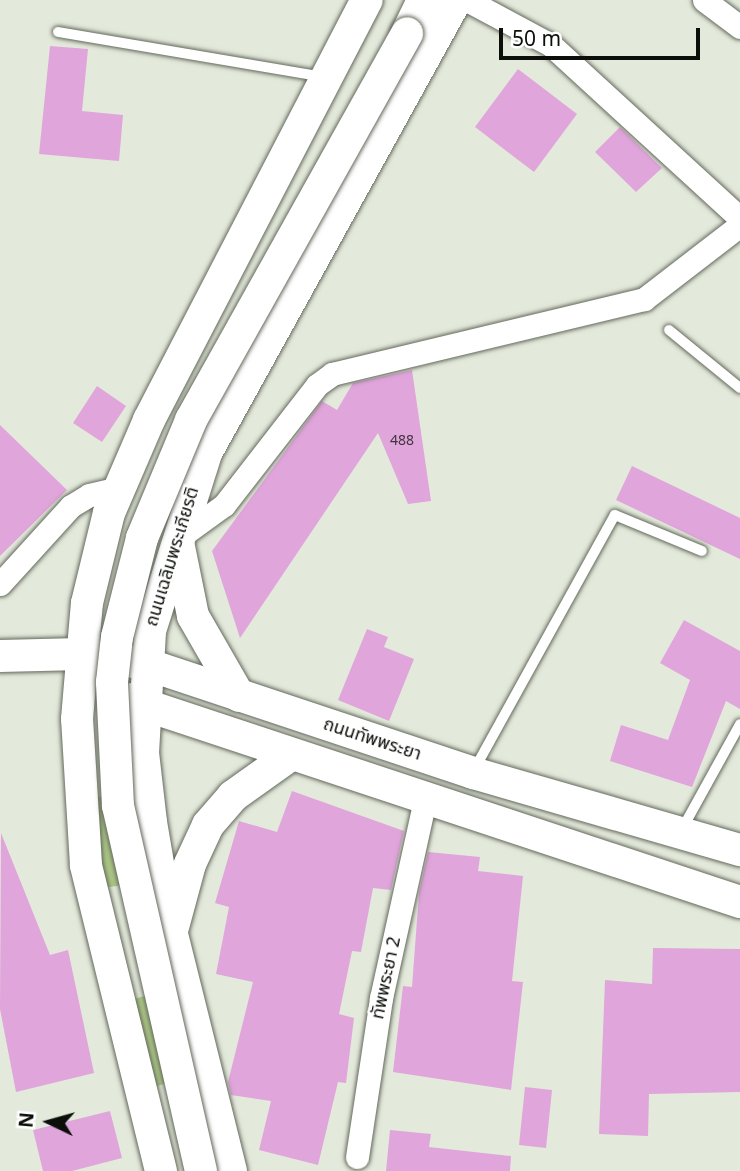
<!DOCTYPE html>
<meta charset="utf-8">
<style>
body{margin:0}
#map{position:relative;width:740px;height:1171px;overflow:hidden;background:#e3eadb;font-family:Georgia,"Noto Sans Thai",serif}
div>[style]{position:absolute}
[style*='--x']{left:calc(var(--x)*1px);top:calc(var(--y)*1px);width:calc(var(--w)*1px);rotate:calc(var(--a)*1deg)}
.green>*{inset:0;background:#acc786}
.building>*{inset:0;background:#e0a5db}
.roads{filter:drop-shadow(0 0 2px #63695c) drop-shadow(0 0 2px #63695c)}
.service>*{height:10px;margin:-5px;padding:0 5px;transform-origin:5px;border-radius:5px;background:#fff}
.minor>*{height:23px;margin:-11.5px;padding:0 11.5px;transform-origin:11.5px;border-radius:11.5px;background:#fff}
.secondary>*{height:32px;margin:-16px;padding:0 16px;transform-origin:16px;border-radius:16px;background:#fff}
.bridges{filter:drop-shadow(0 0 2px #63695c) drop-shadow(0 0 2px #63695c)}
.secondary-bridge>*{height:32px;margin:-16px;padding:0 16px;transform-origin:16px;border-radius:16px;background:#fff}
span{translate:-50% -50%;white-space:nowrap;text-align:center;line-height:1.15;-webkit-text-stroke:5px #fff;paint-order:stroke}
.number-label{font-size:14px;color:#40343e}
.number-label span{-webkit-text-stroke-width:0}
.street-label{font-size:18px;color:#0b0e09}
.north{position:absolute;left:14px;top:1087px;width:70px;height:70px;-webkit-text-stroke:5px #fff;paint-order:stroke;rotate:275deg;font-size:19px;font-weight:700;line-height:28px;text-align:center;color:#0b0e09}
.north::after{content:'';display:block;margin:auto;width:24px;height:32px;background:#0b0e09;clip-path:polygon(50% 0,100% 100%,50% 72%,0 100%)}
.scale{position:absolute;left:499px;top:28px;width:201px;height:32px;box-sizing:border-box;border:4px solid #0b0e09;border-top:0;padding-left:9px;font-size:21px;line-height:24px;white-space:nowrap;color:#0b0e09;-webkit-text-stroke:5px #fff;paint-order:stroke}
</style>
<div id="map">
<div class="green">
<i style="clip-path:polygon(132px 792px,146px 881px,104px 888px,90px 798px)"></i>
<i style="clip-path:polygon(171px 989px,194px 1075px,154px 1087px,130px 1000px)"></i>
</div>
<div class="building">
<i style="clip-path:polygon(50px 46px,88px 49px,82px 111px,123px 115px,119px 161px,39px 154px)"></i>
<i style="clip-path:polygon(518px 69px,577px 114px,534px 172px,475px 127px)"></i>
<i style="clip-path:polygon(620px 127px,662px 168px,636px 192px,595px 152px)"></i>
<i style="clip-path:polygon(412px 370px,431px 501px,408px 504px,378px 433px,240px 638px,212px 551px,322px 401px,337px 410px,353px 383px)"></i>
<i style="clip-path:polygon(97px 386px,126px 406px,102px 442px,73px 423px)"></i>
<i style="clip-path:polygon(0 425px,67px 490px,0 556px)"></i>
<i style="clip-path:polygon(632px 466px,740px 518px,740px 559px,616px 500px)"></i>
<i style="clip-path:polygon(684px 620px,740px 651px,740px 709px,726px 701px,692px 787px,610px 761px,621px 725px,668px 740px,690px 680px,660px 663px)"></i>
<i style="clip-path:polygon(367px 629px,388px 637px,384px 647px,414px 659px,389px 721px,338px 700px)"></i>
<i style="clip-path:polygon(292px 791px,404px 831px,391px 890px,373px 888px,361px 952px,352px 951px,339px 1014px,354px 1018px,346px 1083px,338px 1082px,318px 1165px,259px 1150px,271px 1101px,231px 1095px,228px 1082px,253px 982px,216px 974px,229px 907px,215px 903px,239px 821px,277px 832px)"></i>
<i style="clip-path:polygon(1px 833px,50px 955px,68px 950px,94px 1073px,16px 1092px,0 1009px)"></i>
<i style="clip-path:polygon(428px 852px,480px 857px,478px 871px,523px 876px,512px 981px,523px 982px,511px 1090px,393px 1072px,403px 986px,412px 987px,419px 893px)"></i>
<i style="clip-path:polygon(653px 948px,740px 949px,740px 1092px,649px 1094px,648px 1136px,599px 1134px,605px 980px,652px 984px)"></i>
<i style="clip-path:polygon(525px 1087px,552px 1090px,546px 1148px,519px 1145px)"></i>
<i style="clip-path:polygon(110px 1111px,122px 1158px,72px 1171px,43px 1171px,33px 1130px)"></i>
<i style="clip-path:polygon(390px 1130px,431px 1134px,429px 1147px,511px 1156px,510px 1171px,386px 1171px)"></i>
</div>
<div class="roads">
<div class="service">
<i style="--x:58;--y:32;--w:270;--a:9.6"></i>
<i style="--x:669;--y:330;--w:92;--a:39.2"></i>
<i style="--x:474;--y:770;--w:291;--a:-61.1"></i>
<i style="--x:615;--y:515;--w:94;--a:22.5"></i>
<i style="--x:681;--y:831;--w:122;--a:-61.1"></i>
</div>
<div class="minor">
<i style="--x:467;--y:0;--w:95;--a:28.2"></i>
<i style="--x:551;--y:45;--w:256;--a:42.5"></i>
<i style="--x:704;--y:0;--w:45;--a:36.9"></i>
<i style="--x:177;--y:539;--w:58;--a:-35.9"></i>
<i style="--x:224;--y:505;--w:152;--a:-52.2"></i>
<i style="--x:317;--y:385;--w:19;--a:-36"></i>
<i style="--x:332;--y:374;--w:321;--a:-13.5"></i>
<i style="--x:644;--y:299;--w:121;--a:-37.6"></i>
<i style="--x:0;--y:584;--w:105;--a:-47.7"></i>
<i style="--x:71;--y:506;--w:21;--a:-31"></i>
<i style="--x:89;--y:495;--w:31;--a:-13"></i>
<i style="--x:357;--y:1157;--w:161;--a:-81.4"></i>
<i style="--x:381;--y:998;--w:203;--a:-77.5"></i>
</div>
<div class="secondary">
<i style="--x:407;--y:33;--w:37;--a:-64"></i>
<i style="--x:179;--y:547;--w:70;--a:78.5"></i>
<i style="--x:193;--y:616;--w:92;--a:60.1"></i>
<i style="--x:0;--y:656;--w:81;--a:-1.4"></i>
<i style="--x:81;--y:654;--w:66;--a:8.7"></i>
<i style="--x:146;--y:664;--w:345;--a:18.4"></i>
<i style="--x:473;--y:773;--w:278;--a:16.1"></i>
<i style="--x:124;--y:698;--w:649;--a:18.32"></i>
<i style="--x:173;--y:927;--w:65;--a:-74.9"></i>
<i style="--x:190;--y:864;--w:43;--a:-65.2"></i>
<i style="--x:208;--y:825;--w:38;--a:-49"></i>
<i style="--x:233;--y:796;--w:69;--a:-35.5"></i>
<i style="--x:161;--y:1171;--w:315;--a:-103.8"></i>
<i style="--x:86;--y:865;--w:146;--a:-93.5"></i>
<i style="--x:77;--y:719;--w:116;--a:-85.1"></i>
<i style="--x:87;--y:603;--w:93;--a:-76.3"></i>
<i style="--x:109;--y:513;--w:101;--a:-66.7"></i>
<i style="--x:149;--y:420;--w:473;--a:-62.6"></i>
<i style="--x:231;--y:1171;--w:269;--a:-104"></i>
<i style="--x:166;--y:910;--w:89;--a:-99.7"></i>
<i style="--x:151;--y:822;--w:69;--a:-96.6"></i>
<i style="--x:143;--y:753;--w:122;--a:-86.7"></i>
<i style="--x:150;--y:631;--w:187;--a:-72.5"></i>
<i style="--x:206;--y:453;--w:517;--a:-61.11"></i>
</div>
</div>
<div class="bridges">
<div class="secondary-bridge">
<i style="--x:201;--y:1171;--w:374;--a:-102.8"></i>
<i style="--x:118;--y:806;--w:124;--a:-92.8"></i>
<i style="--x:112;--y:682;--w:45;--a:-83.7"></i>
<i style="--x:117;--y:637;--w:102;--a:-75.8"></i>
<i style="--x:142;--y:538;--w:128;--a:-67.4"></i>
<i style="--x:191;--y:420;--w:443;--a:-60.8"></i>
</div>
</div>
<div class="number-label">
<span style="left:402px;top:441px">488</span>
</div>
<div class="street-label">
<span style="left:173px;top:557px;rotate:-73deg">ถนนเฉลิมพระเกียรติ</span>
<span style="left:372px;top:740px;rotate:18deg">ถนนทัพพระยา</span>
<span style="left:387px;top:978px;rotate:-78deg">ทัพพระยา 2</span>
</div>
<div class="north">N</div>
<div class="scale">50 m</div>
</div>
